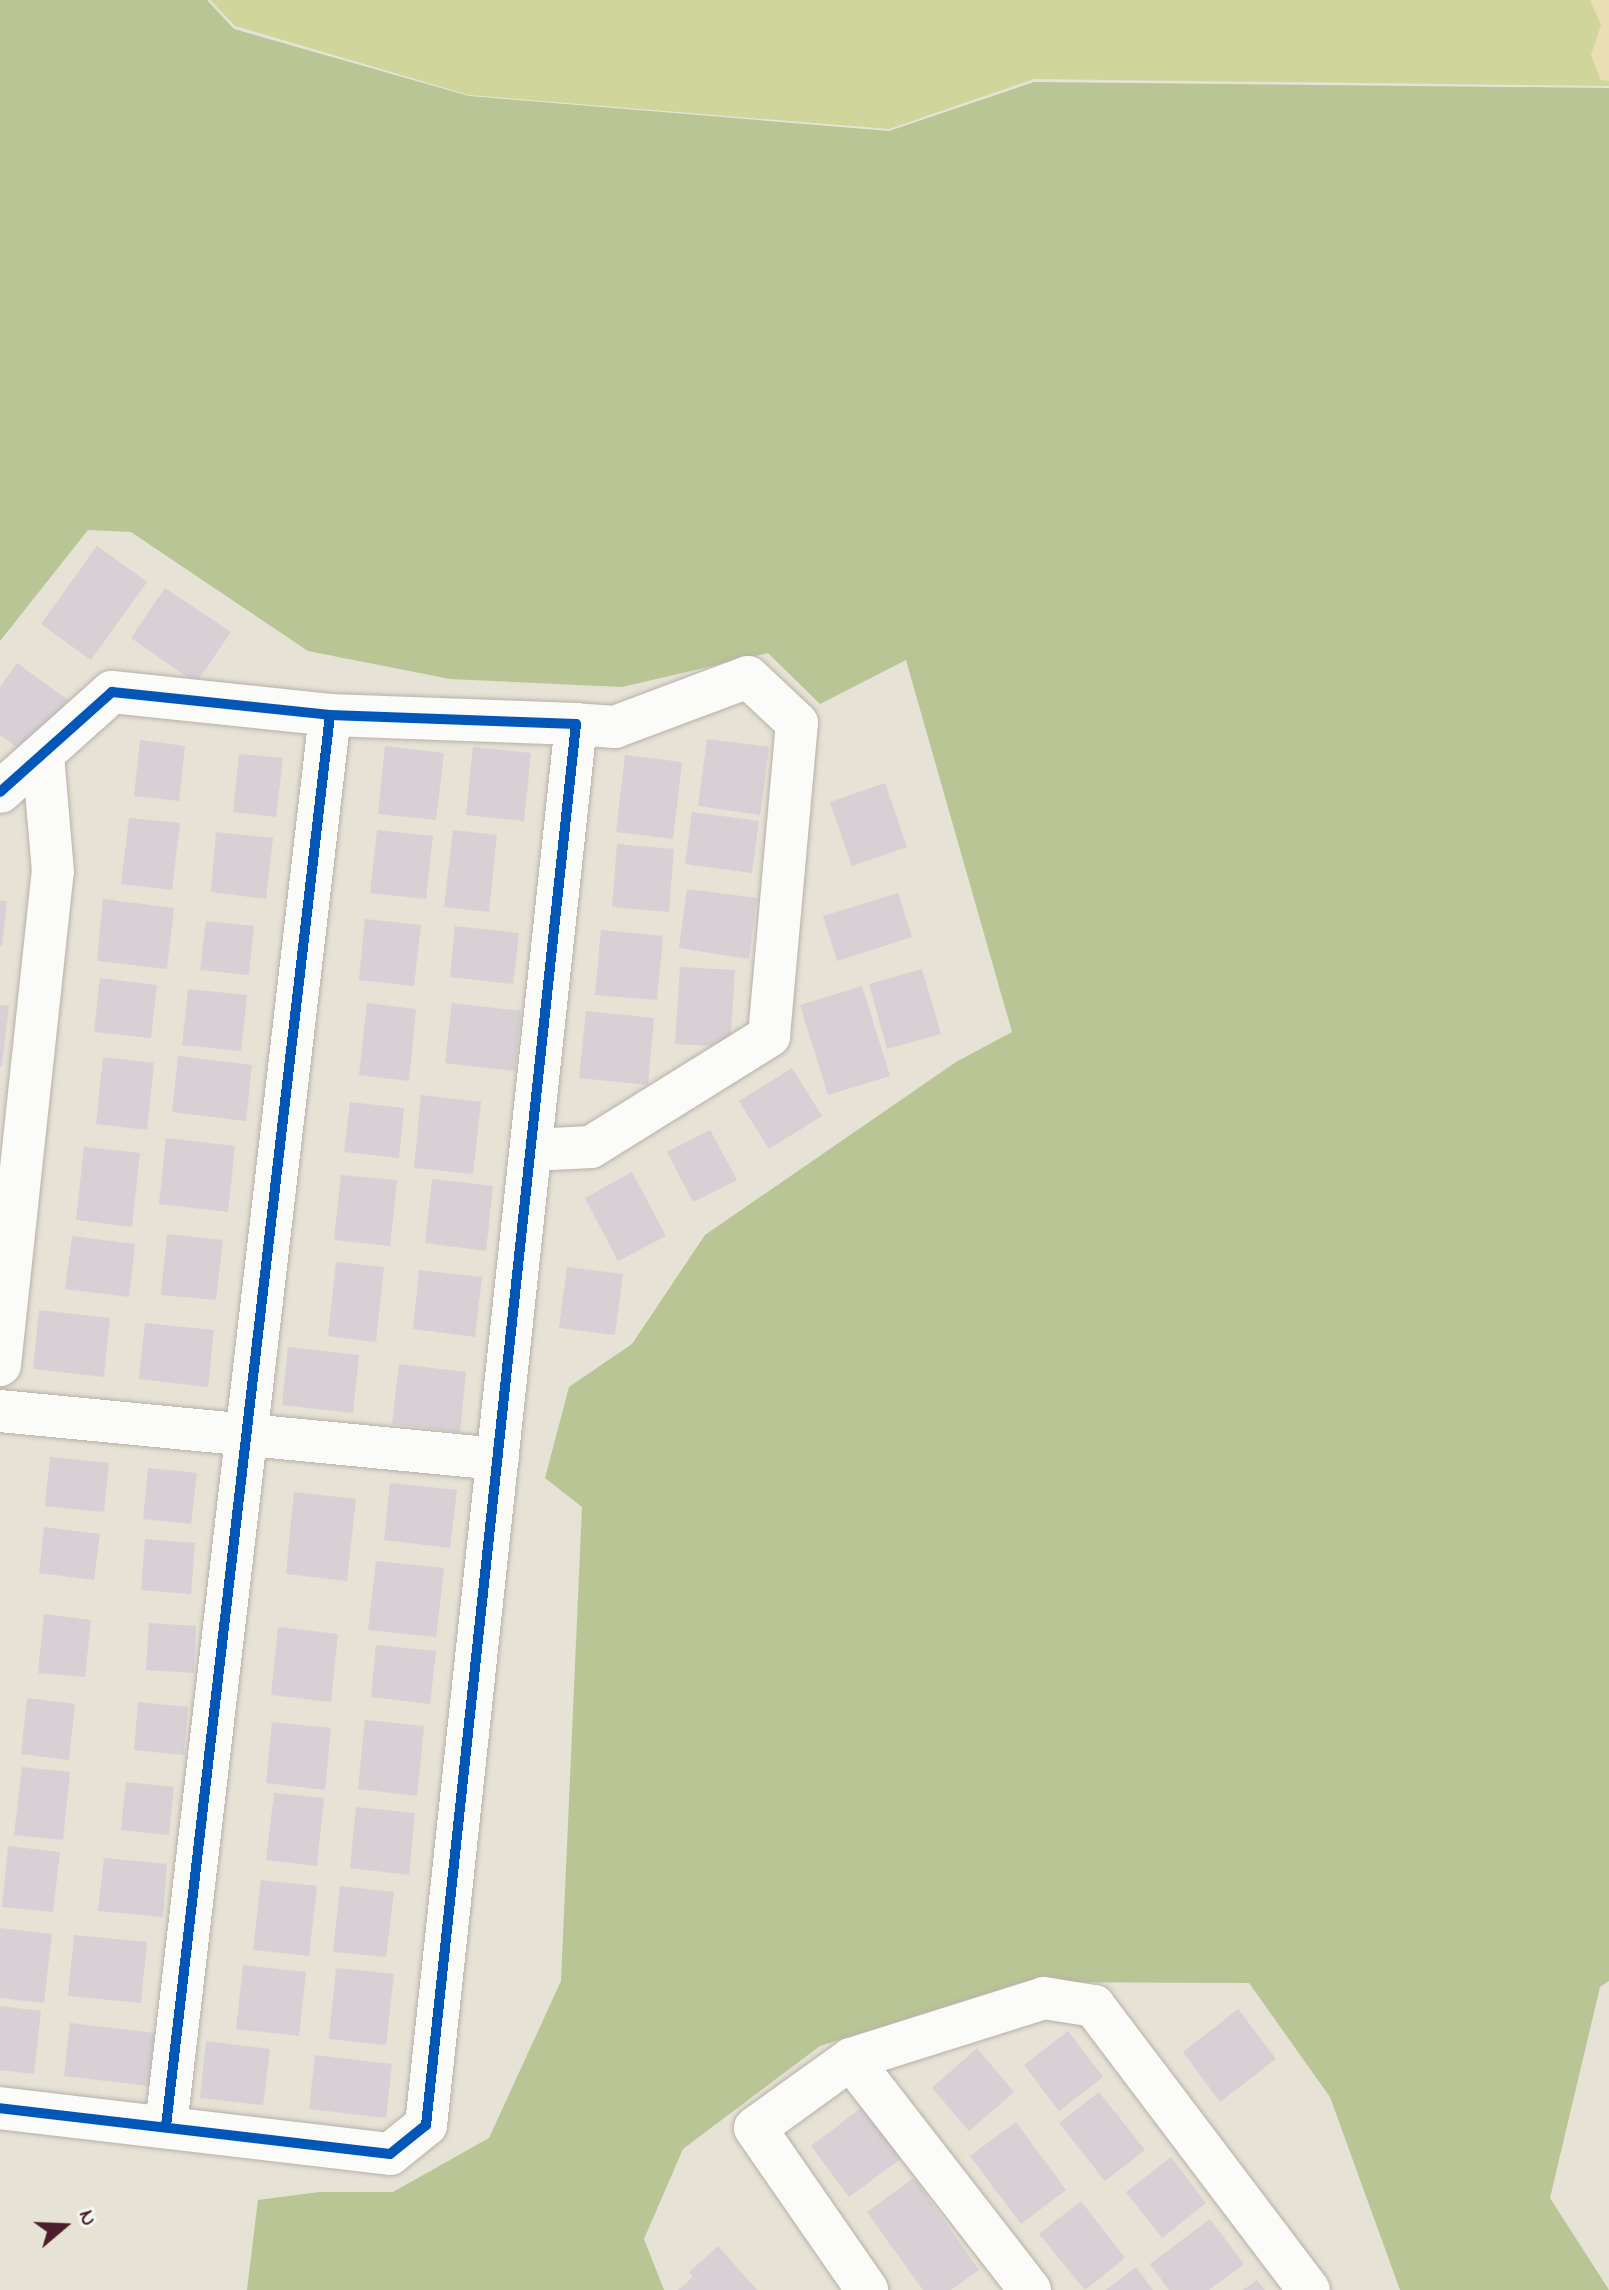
<!DOCTYPE html>
<style>
body{margin:0}
#map{position:relative;width:1609px;height:2290px;overflow:hidden;background:#e6e2d5;font-family:"Indie Flower",sans-serif}
div>[style]{position:absolute}
[style*='--x']{left:calc(var(--x)*1px);top:calc(var(--y)*1px);width:calc(var(--w)*1px);rotate:calc(var(--a)*1deg)}
.green>*{inset:0;background:#cfd59b}
.forest>*{inset:0;background:#b9c595}
.sand>*{inset:0;background:#eadeb7}
.building>*{inset:0;background:#d7d0d5}
.roads{filter:drop-shadow(0 0 2px #b8b0aa) drop-shadow(0 0 2px #b8b0aa)}
.street>*{height:42px;margin:-21px;padding:0 21px;transform-origin:21px;border-radius:21px;background:#fbfbf9}
.cycleway>*{height:10px;margin:-5px;padding:0 5px;transform-origin:5px;border-radius:5px;background:#0057b8}
span{translate:-50% -50%;white-space:nowrap;text-align:center;line-height:1.15;-webkit-text-stroke:6px #f6f6f2;paint-order:stroke}
.north{position:absolute;left:24px;top:2186px;width:80px;height:80px;-webkit-text-stroke:6px #f6f6f2;paint-order:stroke;rotate:71deg;font-size:22px;font-weight:700;line-height:32px;text-align:center;color:#4a1f2b}
.north::after{content:'';display:block;margin:auto;width:28px;height:36px;background:#4a1f2b;clip-path:polygon(50% 0,100% 100%,50% 72%,0 100%)}
</style>
<div id="map">
<div class="green">
<i style="clip-path:polygon(210px 0,1609px 0,1609px 86px,1034px 79px,889px 129px,469px 95px,235px 26px)"></i>
</div>
<div class="forest">
<i style="clip-path:polygon(0 0,207px 0,234px 29px,469px 96px,889px 131px,1034px 82px,1609px 88px,1609px 1981px,1600px 1987px,1550px 2198px,1609px 2290px,1400px 2290px,1330px 2097px,1249px 1983px,1023px 1982px,820px 2046px,683px 2149px,644px 2239px,664px 2290px,247px 2290px,258px 2200px,319px 2192px,393px 2192px,489px 2138px,561px 1981px,582px 1507px,545px 1478px,569px 1387px,632px 1344px,705px 1235px,956px 1062px,1012px 1032px,906px 660px,820px 704px,768px 653px,622px 687px,450px 679px,308px 651px,131px 532px,88px 530px,0 641px)"></i>
</div>
<div class="sand">
<i style="clip-path:polygon(1590px 0,1609px 0,1609px 81px,1601px 80px,1591px 55px,1601px 25px)"></i>
</div>
<div class="building">
<i style="clip-path:polygon(97px 546px,147px 582px,91px 660px,41px 624px)"></i>
<i style="clip-path:polygon(165px 588px,231px 632px,196px 683px,131px 638px)"></i>
<i style="clip-path:polygon(17px 663px,68px 700px,29px 756px,0 735px,0 687px)"></i>
<i style="clip-path:polygon(707px 739px,769px 747px,760px 815px,698px 806px)"></i>
<i style="clip-path:polygon(140px 740px,185px 746px,179px 801px,134px 796px)"></i>
<i style="clip-path:polygon(385px 746px,444px 753px,436px 820px,378px 814px)"></i>
<i style="clip-path:polygon(473px 747px,531px 753px,524px 821px,466px 815px)"></i>
<i style="clip-path:polygon(239px 754px,283px 758px,276px 817px,233px 812px)"></i>
<i style="clip-path:polygon(625px 755px,682px 762px,673px 839px,616px 832px)"></i>
<i style="clip-path:polygon(885px 783px,907px 847px,852px 866px,830px 802px)"></i>
<i style="clip-path:polygon(692px 812px,759px 821px,752px 873px,685px 864px)"></i>
<i style="clip-path:polygon(129px 818px,180px 823px,172px 890px,121px 884px)"></i>
<i style="clip-path:polygon(377px 830px,433px 836px,426px 899px,370px 893px)"></i>
<i style="clip-path:polygon(453px 830px,497px 835px,489px 912px,444px 907px)"></i>
<i style="clip-path:polygon(216px 832px,273px 838px,266px 899px,211px 892px)"></i>
<i style="clip-path:polygon(617px 844px,674px 849px,669px 912px,612px 907px)"></i>
<i style="clip-path:polygon(687px 889px,757px 898px,749px 959px,679px 948px)"></i>
<i style="clip-path:polygon(898px 893px,912px 937px,837px 961px,823px 916px)"></i>
<i style="clip-path:polygon(103px 899px,174px 908px,167px 969px,97px 961px)"></i>
<i style="clip-path:polygon(0 901px,7px 901px,2px 946px,0 946px)"></i>
<i style="clip-path:polygon(365px 919px,421px 925px,414px 986px,359px 980px)"></i>
<i style="clip-path:polygon(206px 921px,254px 926px,249px 975px,200px 970px)"></i>
<i style="clip-path:polygon(455px 926px,519px 933px,513px 984px,450px 977px)"></i>
<i style="clip-path:polygon(601px 930px,663px 936px,657px 1000px,595px 995px)"></i>
<i style="clip-path:polygon(680px 967px,735px 970px,730px 1047px,675px 1044px)"></i>
<i style="clip-path:polygon(922px 969px,941px 1034px,887px 1049px,869px 984px)"></i>
<i style="clip-path:polygon(100px 978px,157px 985px,151px 1038px,94px 1032px)"></i>
<i style="clip-path:polygon(862px 986px,890px 1076px,828px 1095px,800px 1005px)"></i>
<i style="clip-path:polygon(188px 989px,247px 995px,241px 1051px,182px 1045px)"></i>
<i style="clip-path:polygon(367px 1003px,416px 1009px,409px 1081px,359px 1075px)"></i>
<i style="clip-path:polygon(452px 1003px,521px 1011px,515px 1071px,445px 1063px)"></i>
<i style="clip-path:polygon(0 1005px,9px 1006px,2px 1066px,0 1066px)"></i>
<i style="clip-path:polygon(586px 1011px,654px 1018px,648px 1085px,579px 1078px)"></i>
<i style="clip-path:polygon(178px 1056px,252px 1065px,246px 1121px,172px 1112px)"></i>
<i style="clip-path:polygon(103px 1057px,154px 1063px,147px 1130px,96px 1124px)"></i>
<i style="clip-path:polygon(792px 1068px,822px 1116px,769px 1149px,739px 1101px)"></i>
<i style="clip-path:polygon(421px 1095px,481px 1102px,473px 1174px,414px 1168px)"></i>
<i style="clip-path:polygon(350px 1102px,404px 1108px,399px 1158px,344px 1152px)"></i>
<i style="clip-path:polygon(710px 1130px,737px 1180px,693px 1202px,667px 1152px)"></i>
<i style="clip-path:polygon(166px 1138px,235px 1146px,228px 1212px,159px 1204px)"></i>
<i style="clip-path:polygon(84px 1147px,140px 1153px,132px 1227px,76px 1220px)"></i>
<i style="clip-path:polygon(632px 1172px,666px 1236px,618px 1261px,585px 1198px)"></i>
<i style="clip-path:polygon(341px 1175px,397px 1180px,390px 1246px,334px 1240px)"></i>
<i style="clip-path:polygon(432px 1179px,493px 1186px,486px 1251px,425px 1243px)"></i>
<i style="clip-path:polygon(167px 1234px,223px 1240px,216px 1300px,161px 1295px)"></i>
<i style="clip-path:polygon(72px 1236px,135px 1244px,129px 1297px,65px 1289px)"></i>
<i style="clip-path:polygon(336px 1262px,384px 1267px,376px 1342px,328px 1336px)"></i>
<i style="clip-path:polygon(567px 1267px,623px 1274px,615px 1335px,559px 1328px)"></i>
<i style="clip-path:polygon(419px 1270px,482px 1277px,475px 1337px,413px 1329px)"></i>
<i style="clip-path:polygon(39px 1310px,110px 1318px,104px 1377px,33px 1369px)"></i>
<i style="clip-path:polygon(145px 1323px,214px 1330px,208px 1387px,139px 1379px)"></i>
<i style="clip-path:polygon(288px 1347px,359px 1355px,353px 1413px,282px 1405px)"></i>
<i style="clip-path:polygon(399px 1364px,466px 1372px,460px 1432px,392px 1424px)"></i>
<i style="clip-path:polygon(50px 1457px,109px 1463px,104px 1512px,45px 1506px)"></i>
<i style="clip-path:polygon(148px 1468px,197px 1473px,191px 1524px,143px 1519px)"></i>
<i style="clip-path:polygon(390px 1483px,457px 1490px,450px 1548px,384px 1540px)"></i>
<i style="clip-path:polygon(294px 1492px,356px 1499px,347px 1581px,286px 1574px)"></i>
<i style="clip-path:polygon(44px 1527px,100px 1534px,94px 1580px,39px 1573px)"></i>
<i style="clip-path:polygon(145px 1539px,195px 1543px,191px 1594px,141px 1590px)"></i>
<i style="clip-path:polygon(376px 1561px,444px 1568px,436px 1637px,368px 1630px)"></i>
<i style="clip-path:polygon(44px 1614px,91px 1620px,85px 1677px,38px 1673px)"></i>
<i style="clip-path:polygon(149px 1623px,196px 1626px,194px 1673px,146px 1670px)"></i>
<i style="clip-path:polygon(278px 1627px,338px 1634px,331px 1702px,271px 1695px)"></i>
<i style="clip-path:polygon(376px 1645px,436px 1651px,430px 1704px,371px 1697px)"></i>
<i style="clip-path:polygon(27px 1698px,75px 1704px,69px 1760px,21px 1754px)"></i>
<i style="clip-path:polygon(138px 1702px,188px 1707px,184px 1755px,134px 1750px)"></i>
<i style="clip-path:polygon(365px 1720px,424px 1726px,417px 1796px,358px 1789px)"></i>
<i style="clip-path:polygon(272px 1722px,331px 1728px,325px 1790px,266px 1783px)"></i>
<i style="clip-path:polygon(22px 1767px,70px 1772px,63px 1840px,14px 1835px)"></i>
<i style="clip-path:polygon(126px 1782px,174px 1787px,169px 1835px,121px 1830px)"></i>
<i style="clip-path:polygon(274px 1793px,324px 1798px,317px 1866px,266px 1860px)"></i>
<i style="clip-path:polygon(356px 1807px,415px 1813px,409px 1875px,350px 1868px)"></i>
<i style="clip-path:polygon(8px 1846px,60px 1852px,53px 1912px,2px 1907px)"></i>
<i style="clip-path:polygon(104px 1858px,167px 1864px,163px 1917px,98px 1911px)"></i>
<i style="clip-path:polygon(261px 1880px,317px 1886px,309px 1956px,253px 1950px)"></i>
<i style="clip-path:polygon(340px 1886px,394px 1892px,386px 1957px,333px 1952px)"></i>
<i style="clip-path:polygon(0 1928px,52px 1934px,44px 2003px,0 1998px)"></i>
<i style="clip-path:polygon(74px 1935px,147px 1942px,141px 2003px,68px 1996px)"></i>
<i style="clip-path:polygon(243px 1965px,306px 1972px,299px 2036px,236px 2029px)"></i>
<i style="clip-path:polygon(336px 1968px,394px 1974px,386px 2045px,329px 2039px)"></i>
<i style="clip-path:polygon(0 2006px,41px 2011px,34px 2074px,0 2070px)"></i>
<i style="clip-path:polygon(1238px 2009px,1276px 2059px,1220px 2102px,1183px 2052px)"></i>
<i style="clip-path:polygon(70px 2023px,155px 2033px,149px 2086px,64px 2076px)"></i>
<i style="clip-path:polygon(1068px 2031px,1103px 2077px,1059px 2111px,1024px 2065px)"></i>
<i style="clip-path:polygon(206px 2041px,270px 2049px,263px 2105px,200px 2098px)"></i>
<i style="clip-path:polygon(977px 2048px,1014px 2092px,969px 2131px,932px 2088px)"></i>
<i style="clip-path:polygon(315px 2055px,392px 2064px,386px 2118px,309px 2109px)"></i>
<i style="clip-path:polygon(1099px 2092px,1145px 2150px,1105px 2181px,1059px 2123px)"></i>
<i style="clip-path:polygon(865px 2105px,903px 2157px,849px 2197px,811px 2146px)"></i>
<i style="clip-path:polygon(1016px 2122px,1066px 2190px,1021px 2224px,970px 2156px)"></i>
<i style="clip-path:polygon(1171px 2157px,1206px 2203px,1162px 2238px,1126px 2192px)"></i>
<i style="clip-path:polygon(914px 2178px,979px 2270px,951px 2290px,923px 2290px,867px 2212px)"></i>
<i style="clip-path:polygon(1081px 2201px,1125px 2258px,1085px 2290px,1039px 2234px)"></i>
<i style="clip-path:polygon(1210px 2219px,1244px 2264px,1209px 2290px,1169px 2290px,1150px 2264px)"></i>
<i style="clip-path:polygon(718px 2246px,757px 2290px,678px 2290px,693px 2277px,689px 2272px)"></i>
<i style="clip-path:polygon(1136px 2267px,1153px 2290px,1106px 2290px)"></i>
<i style="clip-path:polygon(1257px 2280px,1265px 2290px,1243px 2290px)"></i>
</div>
<div class="roads">
<div class="street">
<i style="--x:0;--y:792;--w:150;--a:-41.8"></i>
<i style="--x:112;--y:692;--w:219;--a:6"></i>
<i style="--x:330;--y:715;--w:246;--a:2.1"></i>
<i style="--x:576;--y:724;--w:1409;--a:96.11"></i>
<i style="--x:426;--y:2125;--w:46;--a:141.1"></i>
<i style="--x:390;--y:2154;--w:393;--a:-173.3"></i>
<i style="--x:532;--y:1150;--w:59;--a:-2.9"></i>
<i style="--x:591;--y:1147;--w:210;--a:-31.9"></i>
<i style="--x:769;--y:1036;--w:314;--a:-84.9"></i>
<i style="--x:797;--y:723;--w:67;--a:-136.8"></i>
<i style="--x:748;--y:677;--w:142;--a:159.4"></i>
<i style="--x:615;--y:727;--w:39;--a:-176"></i>
<i style="--x:0;--y:1365;--w:496;--a:-83.9"></i>
<i style="--x:53;--y:872;--w:116;--a:-94.9"></i>
<i style="--x:0;--y:1411;--w:500;--a:5.51"></i>
<i style="--x:851;--y:2059;--w:118;--a:144.3"></i>
<i style="--x:755;--y:2128;--w:197;--a:55.3"></i>
<i style="--x:166;--y:2126;--w:1420;--a:-83.37"></i>
<i style="--x:1030;--y:2290;--w:292;--a:-127.8"></i>
<i style="--x:851;--y:2059;--w:202;--a:-17.5"></i>
<i style="--x:1044;--y:1998;--w:51;--a:9.1"></i>
<i style="--x:1094;--y:2006;--w:356;--a:52.9"></i>
</div>
</div>
<div class="cycleway">
<i style="--x:0;--y:792;--w:150;--a:-41.8"></i>
<i style="--x:112;--y:692;--w:219;--a:6"></i>
<i style="--x:330;--y:715;--w:246;--a:2.1"></i>
<i style="--x:576;--y:724;--w:1409;--a:96.11"></i>
<i style="--x:426;--y:2125;--w:46;--a:141.1"></i>
<i style="--x:390;--y:2154;--w:393;--a:-173.3"></i>
<i style="--x:166;--y:2126;--w:1420;--a:-83.37"></i>
</div>
<div class="north">N</div>
</div>
